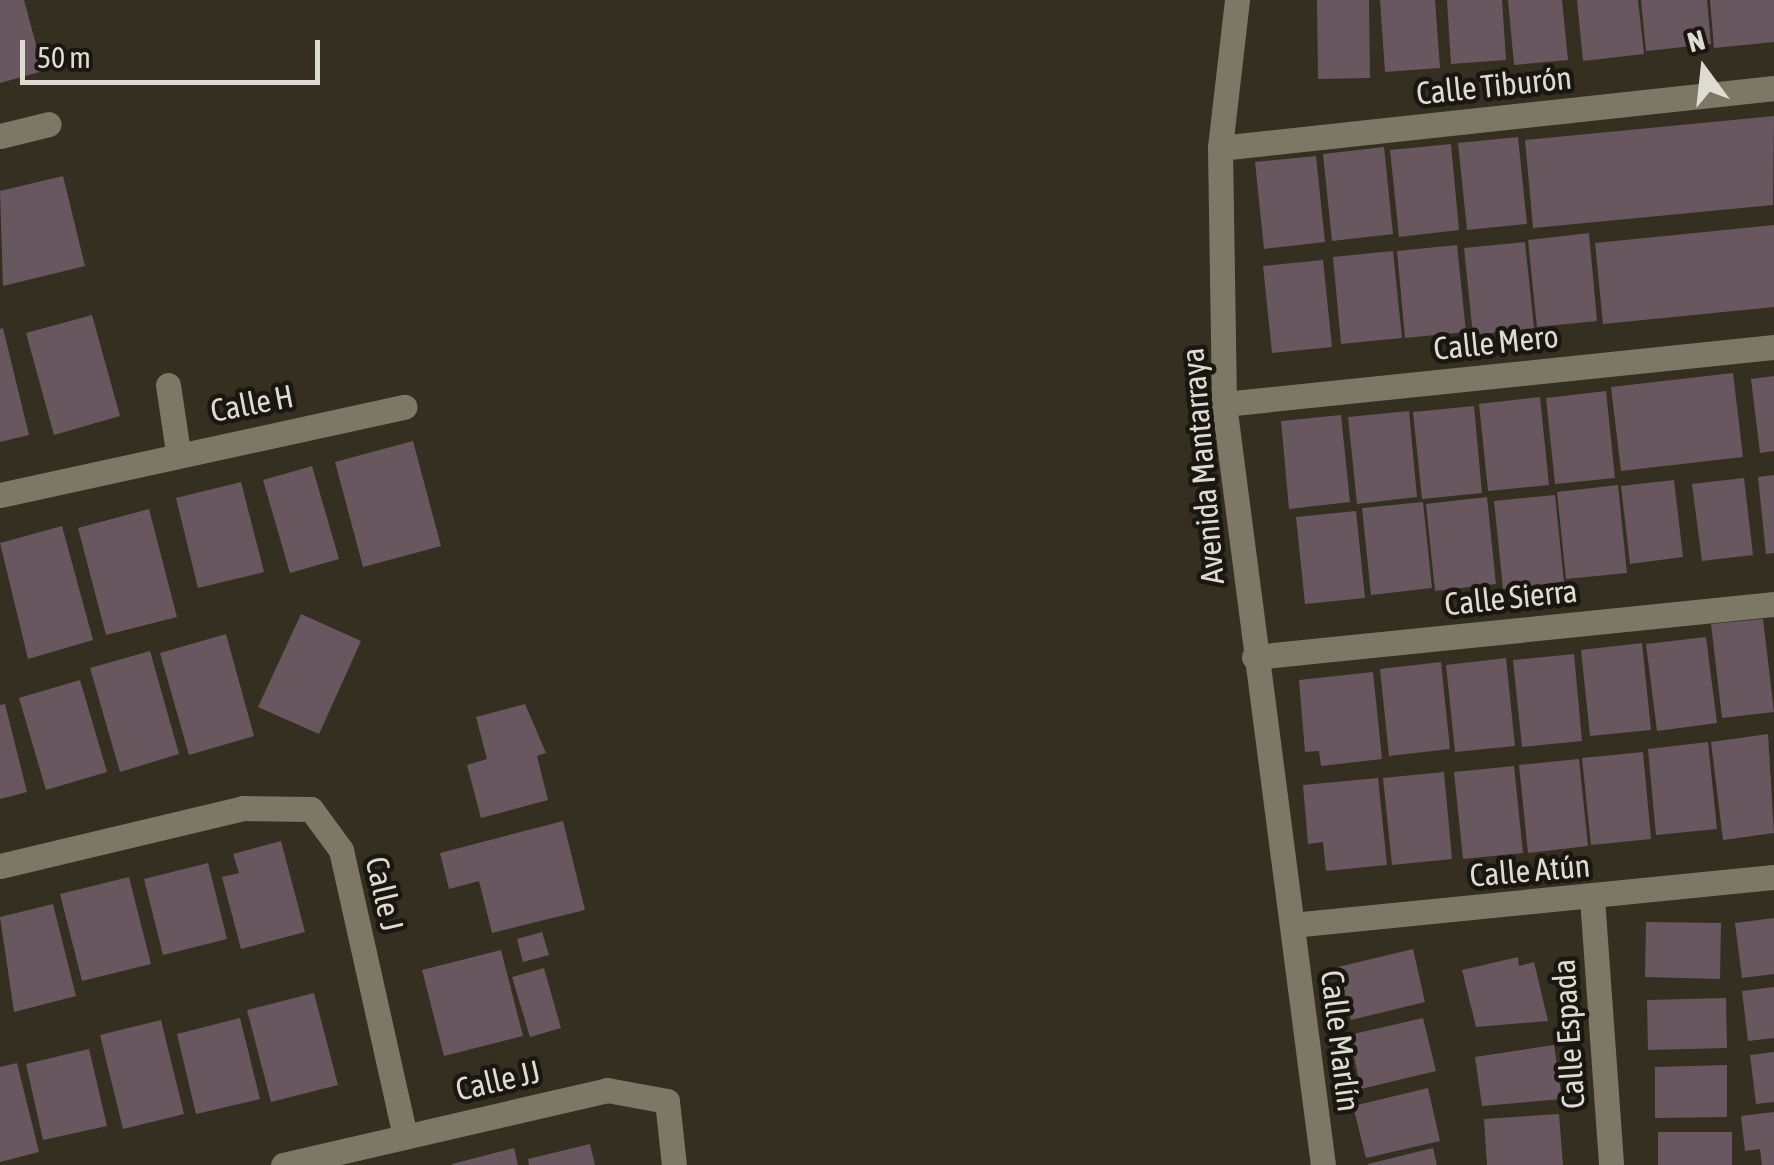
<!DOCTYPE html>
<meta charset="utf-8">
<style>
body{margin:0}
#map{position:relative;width:1774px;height:1165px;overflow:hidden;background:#342f20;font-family:"Asap Condensed",sans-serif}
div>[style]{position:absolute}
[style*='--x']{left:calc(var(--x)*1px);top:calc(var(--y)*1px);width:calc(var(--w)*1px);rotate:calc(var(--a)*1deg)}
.building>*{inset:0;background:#68575f}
.minor>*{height:25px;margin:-12.5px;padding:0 12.5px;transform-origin:12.5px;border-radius:12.5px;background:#7d7766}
span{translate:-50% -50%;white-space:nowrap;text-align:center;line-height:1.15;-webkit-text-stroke:9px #1a1711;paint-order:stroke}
.street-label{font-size:32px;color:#dedbd2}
.north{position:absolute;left:1654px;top:20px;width:100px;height:100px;-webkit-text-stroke:8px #1a1711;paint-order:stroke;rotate:345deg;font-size:28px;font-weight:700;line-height:40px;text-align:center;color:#dedbd2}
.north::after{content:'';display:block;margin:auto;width:35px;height:45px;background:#dedbd2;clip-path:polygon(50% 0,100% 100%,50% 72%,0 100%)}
.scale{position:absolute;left:20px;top:40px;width:300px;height:45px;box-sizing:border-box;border:5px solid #dedbd2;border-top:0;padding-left:12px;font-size:30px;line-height:35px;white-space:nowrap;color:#dedbd2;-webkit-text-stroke:8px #1a1711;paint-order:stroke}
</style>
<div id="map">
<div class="building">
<i style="clip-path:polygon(0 0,24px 0,43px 71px,0 83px)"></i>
<i style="clip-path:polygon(1317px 0,1369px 0,1370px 78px,1318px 79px)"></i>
<i style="clip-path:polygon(1380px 0,1435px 0,1440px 68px,1385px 72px)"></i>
<i style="clip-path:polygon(1447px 0,1502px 0,1506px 60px,1451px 64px)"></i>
<i style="clip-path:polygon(1508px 0,1562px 0,1568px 60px,1514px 65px)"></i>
<i style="clip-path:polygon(1577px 0,1638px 0,1644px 54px,1583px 61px)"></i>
<i style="clip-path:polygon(1641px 0,1707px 0,1711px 44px,1646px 51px)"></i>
<i style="clip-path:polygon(1710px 0,1774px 0,1774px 42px,1714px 48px)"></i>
<i style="clip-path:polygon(1774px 116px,1773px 205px,1533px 228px,1525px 140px)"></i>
<i style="clip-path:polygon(1518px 137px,1527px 224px,1467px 230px,1458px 143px)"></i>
<i style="clip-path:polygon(1451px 144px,1459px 230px,1399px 237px,1390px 150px)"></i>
<i style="clip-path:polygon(1384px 147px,1393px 234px,1332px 241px,1323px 154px)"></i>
<i style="clip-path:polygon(1316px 156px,1325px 242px,1264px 249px,1255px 162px)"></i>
<i style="clip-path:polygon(63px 176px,85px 266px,3px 286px,0 191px)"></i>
<i style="clip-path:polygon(1774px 225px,1774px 307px,1603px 324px,1595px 243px)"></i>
<i style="clip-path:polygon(1589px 233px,1597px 321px,1537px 327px,1528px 240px)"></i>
<i style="clip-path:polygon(1525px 242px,1534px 328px,1473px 335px,1464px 248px)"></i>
<i style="clip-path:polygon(1457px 245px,1466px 332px,1405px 338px,1397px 251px)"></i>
<i style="clip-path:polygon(1393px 251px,1402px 338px,1341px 344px,1333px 257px)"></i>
<i style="clip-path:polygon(1323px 260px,1332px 347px,1272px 353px,1263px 266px)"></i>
<i style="clip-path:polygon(92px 315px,120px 416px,54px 435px,26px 333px)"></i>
<i style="clip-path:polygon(3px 328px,29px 435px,0 442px,0 329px)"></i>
<i style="clip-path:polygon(1733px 373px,1743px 457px,1621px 471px,1611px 387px)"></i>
<i style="clip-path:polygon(1774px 376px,1774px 451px,1760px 453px,1751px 379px)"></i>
<i style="clip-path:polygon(1606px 391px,1615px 478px,1555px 484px,1546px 398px)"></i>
<i style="clip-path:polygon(1540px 397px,1549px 485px,1488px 491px,1479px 404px)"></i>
<i style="clip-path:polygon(1474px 406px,1482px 493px,1422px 499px,1413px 412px)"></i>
<i style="clip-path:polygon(1409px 411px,1417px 497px,1357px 504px,1348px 417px)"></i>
<i style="clip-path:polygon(1341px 415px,1350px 502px,1289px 509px,1281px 421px)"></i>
<i style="clip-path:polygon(413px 441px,441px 546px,363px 567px,335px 462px)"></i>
<i style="clip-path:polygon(312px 466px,339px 559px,290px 573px,263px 480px)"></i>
<i style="clip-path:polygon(1774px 475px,1774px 553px,1766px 554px,1758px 477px)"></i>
<i style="clip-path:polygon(1744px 478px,1753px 555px,1702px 561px,1692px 484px)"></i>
<i style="clip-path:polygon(1674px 480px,1683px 557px,1630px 564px,1621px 486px)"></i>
<i style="clip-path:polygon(241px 482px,264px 572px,198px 588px,176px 498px)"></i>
<i style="clip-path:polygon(1618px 485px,1627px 573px,1566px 579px,1557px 492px)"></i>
<i style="clip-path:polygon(1555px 495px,1564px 582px,1503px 589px,1494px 501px)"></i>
<i style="clip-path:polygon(1487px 497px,1496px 584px,1435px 591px,1426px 504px)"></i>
<i style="clip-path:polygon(1423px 502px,1432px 588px,1371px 595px,1362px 508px)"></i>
<i style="clip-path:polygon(149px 509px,177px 617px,106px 635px,78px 528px)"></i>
<i style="clip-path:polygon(1356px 511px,1365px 598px,1305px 604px,1296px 517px)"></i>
<i style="clip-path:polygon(62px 526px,93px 640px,28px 659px,0 543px)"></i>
<i style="clip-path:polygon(301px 614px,361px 641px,319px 734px,258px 707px)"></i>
<i style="clip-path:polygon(1763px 619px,1774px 712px,1722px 718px,1711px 624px)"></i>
<i style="clip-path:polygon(226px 634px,254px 736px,189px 755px,160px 653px)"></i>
<i style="clip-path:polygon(1706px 637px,1717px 723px,1657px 731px,1646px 644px)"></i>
<i style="clip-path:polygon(1642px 643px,1651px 730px,1590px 736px,1581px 650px)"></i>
<i style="clip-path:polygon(150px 651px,179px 754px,120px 772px,90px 668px)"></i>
<i style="clip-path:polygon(1574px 654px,1582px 741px,1522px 747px,1513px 660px)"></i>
<i style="clip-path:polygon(1506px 658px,1515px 746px,1455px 752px,1446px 665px)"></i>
<i style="clip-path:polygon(1441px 662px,1450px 749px,1389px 756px,1380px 669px)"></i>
<i style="clip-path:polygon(1373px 672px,1382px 759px,1321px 766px,1319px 751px,1305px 752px,1299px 680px)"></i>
<i style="clip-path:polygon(80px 680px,107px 772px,46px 790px,19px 698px)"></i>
<i style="clip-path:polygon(5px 704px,27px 792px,0 799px,0 705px)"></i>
<i style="clip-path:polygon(525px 704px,546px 753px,537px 756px,548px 800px,481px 818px,467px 765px,487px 759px,476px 717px)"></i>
<i style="clip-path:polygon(1768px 734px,1774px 833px,1723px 840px,1711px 742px)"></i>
<i style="clip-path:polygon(1708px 742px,1717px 829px,1656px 835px,1648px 749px)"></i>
<i style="clip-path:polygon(1643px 752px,1651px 839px,1591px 845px,1582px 758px)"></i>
<i style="clip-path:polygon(1579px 759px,1588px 846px,1528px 853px,1519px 765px)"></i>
<i style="clip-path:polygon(1514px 766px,1523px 853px,1463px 859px,1454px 772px)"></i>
<i style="clip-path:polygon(1444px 772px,1452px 859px,1392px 865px,1383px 778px)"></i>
<i style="clip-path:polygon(1378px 778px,1387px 865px,1326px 871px,1323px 842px,1308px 844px,1303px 785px)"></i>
<i style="clip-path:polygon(563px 821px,585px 910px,492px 933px,479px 881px,449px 889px,440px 853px)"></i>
<i style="clip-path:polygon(281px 841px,305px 932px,241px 949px,222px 877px,239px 873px,233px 854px)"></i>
<i style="clip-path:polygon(208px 863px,227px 939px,163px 955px,144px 879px)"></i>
<i style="clip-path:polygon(129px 877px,151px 964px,82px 981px,60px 894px)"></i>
<i style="clip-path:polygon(53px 904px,76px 996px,14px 1012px,0 917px)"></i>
<i style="clip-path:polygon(1774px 918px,1774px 974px,1742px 978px,1735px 923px)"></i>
<i style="clip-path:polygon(1646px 922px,1721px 923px,1720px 979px,1645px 977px)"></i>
<i style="clip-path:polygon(542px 932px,549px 955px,523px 962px,517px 939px)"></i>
<i style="clip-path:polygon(1413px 949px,1425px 1002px,1351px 1020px,1338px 967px)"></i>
<i style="clip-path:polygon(501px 950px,523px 1036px,444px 1056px,422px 970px)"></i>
<i style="clip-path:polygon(1518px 957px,1519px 966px,1534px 962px,1548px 1021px,1476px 1027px,1462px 970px)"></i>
<i style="clip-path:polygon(544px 968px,561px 1028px,530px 1037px,512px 977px)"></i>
<i style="clip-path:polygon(1774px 987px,1774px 1038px,1748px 1041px,1742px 991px)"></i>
<i style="clip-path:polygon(314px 993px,338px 1085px,271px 1102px,247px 1010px)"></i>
<i style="clip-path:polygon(1726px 998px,1727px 1048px,1648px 1050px,1647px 1000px)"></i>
<i style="clip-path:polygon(240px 1018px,260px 1099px,196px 1114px,177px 1034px)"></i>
<i style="clip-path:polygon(1423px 1018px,1436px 1071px,1361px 1089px,1349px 1035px)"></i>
<i style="clip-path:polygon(161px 1020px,184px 1114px,123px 1129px,100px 1035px)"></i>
<i style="clip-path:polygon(1554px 1045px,1562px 1099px,1482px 1106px,1475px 1057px)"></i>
<i style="clip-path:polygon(89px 1049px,107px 1126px,43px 1140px,26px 1064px)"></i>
<i style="clip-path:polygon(1774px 1052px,1774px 1102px,1756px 1104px,1750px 1055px)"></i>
<i style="clip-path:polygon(17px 1063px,39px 1152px,0 1162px,0 1067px)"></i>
<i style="clip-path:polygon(1727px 1065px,1727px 1117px,1655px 1118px,1655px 1067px)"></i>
<i style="clip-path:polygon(1428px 1088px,1440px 1141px,1366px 1158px,1353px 1106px)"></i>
<i style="clip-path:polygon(1774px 1112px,1774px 1165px,1762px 1165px,1760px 1149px,1745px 1151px,1741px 1116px)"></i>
<i style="clip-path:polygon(1559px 1114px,1563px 1165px,1487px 1165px,1484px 1119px)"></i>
<i style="clip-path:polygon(1658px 1132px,1732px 1132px,1732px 1165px,1658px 1165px)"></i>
<i style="clip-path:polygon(590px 1144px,595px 1165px,529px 1165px,528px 1159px)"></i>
<i style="clip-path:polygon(514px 1148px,518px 1165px,453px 1165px,452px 1164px)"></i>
<i style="clip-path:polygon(1433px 1148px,1437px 1165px,1368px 1165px,1368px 1164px)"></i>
</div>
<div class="minor">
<i style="--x:1237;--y:0;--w:149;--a:96.6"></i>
<i style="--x:1220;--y:148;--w:256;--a:89.1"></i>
<i style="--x:1224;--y:404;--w:767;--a:82.59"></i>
<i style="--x:0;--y:136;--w:50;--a:-13.8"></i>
<i style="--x:1220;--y:148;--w:557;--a:-6.18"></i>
<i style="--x:168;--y:385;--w:68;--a:81.5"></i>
<i style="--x:1224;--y:404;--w:553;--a:-5.92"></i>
<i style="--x:0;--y:495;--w:414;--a:-12.3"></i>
<i style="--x:1254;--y:657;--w:523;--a:-5.82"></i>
<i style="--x:0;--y:866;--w:250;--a:-13.4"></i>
<i style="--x:243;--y:808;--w:68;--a:0.8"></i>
<i style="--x:311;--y:809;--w:51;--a:53.8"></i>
<i style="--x:341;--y:850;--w:293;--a:77.4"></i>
<i style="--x:1592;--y:898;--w:268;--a:85.9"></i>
<i style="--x:1292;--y:925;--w:484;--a:-5.7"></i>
<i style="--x:283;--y:1165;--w:333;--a:-13"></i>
<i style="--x:607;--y:1090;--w:61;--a:10.4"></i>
<i style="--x:667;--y:1101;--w:64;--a:83.8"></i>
</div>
<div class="street-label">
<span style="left:1494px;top:86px;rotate:-6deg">Calle Tiburón</span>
<span style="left:1496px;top:343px;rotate:-6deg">Calle Mero</span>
<span style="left:252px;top:404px;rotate:-11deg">Calle H</span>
<span style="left:1203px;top:466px;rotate:-95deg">Avenida Mantarraya</span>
<span style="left:1511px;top:598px;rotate:-6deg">Calle Sierra</span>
<span style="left:1530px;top:871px;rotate:-5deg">Calle Atún</span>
<span style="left:384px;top:894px;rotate:77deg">Calle J</span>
<span style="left:1569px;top:1034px;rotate:-94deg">Calle Espada</span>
<span style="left:1340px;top:1041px;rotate:83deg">Calle Marlín</span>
<span style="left:498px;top:1081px;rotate:-13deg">Calle JJ</span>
</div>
<div class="north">N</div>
<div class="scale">50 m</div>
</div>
